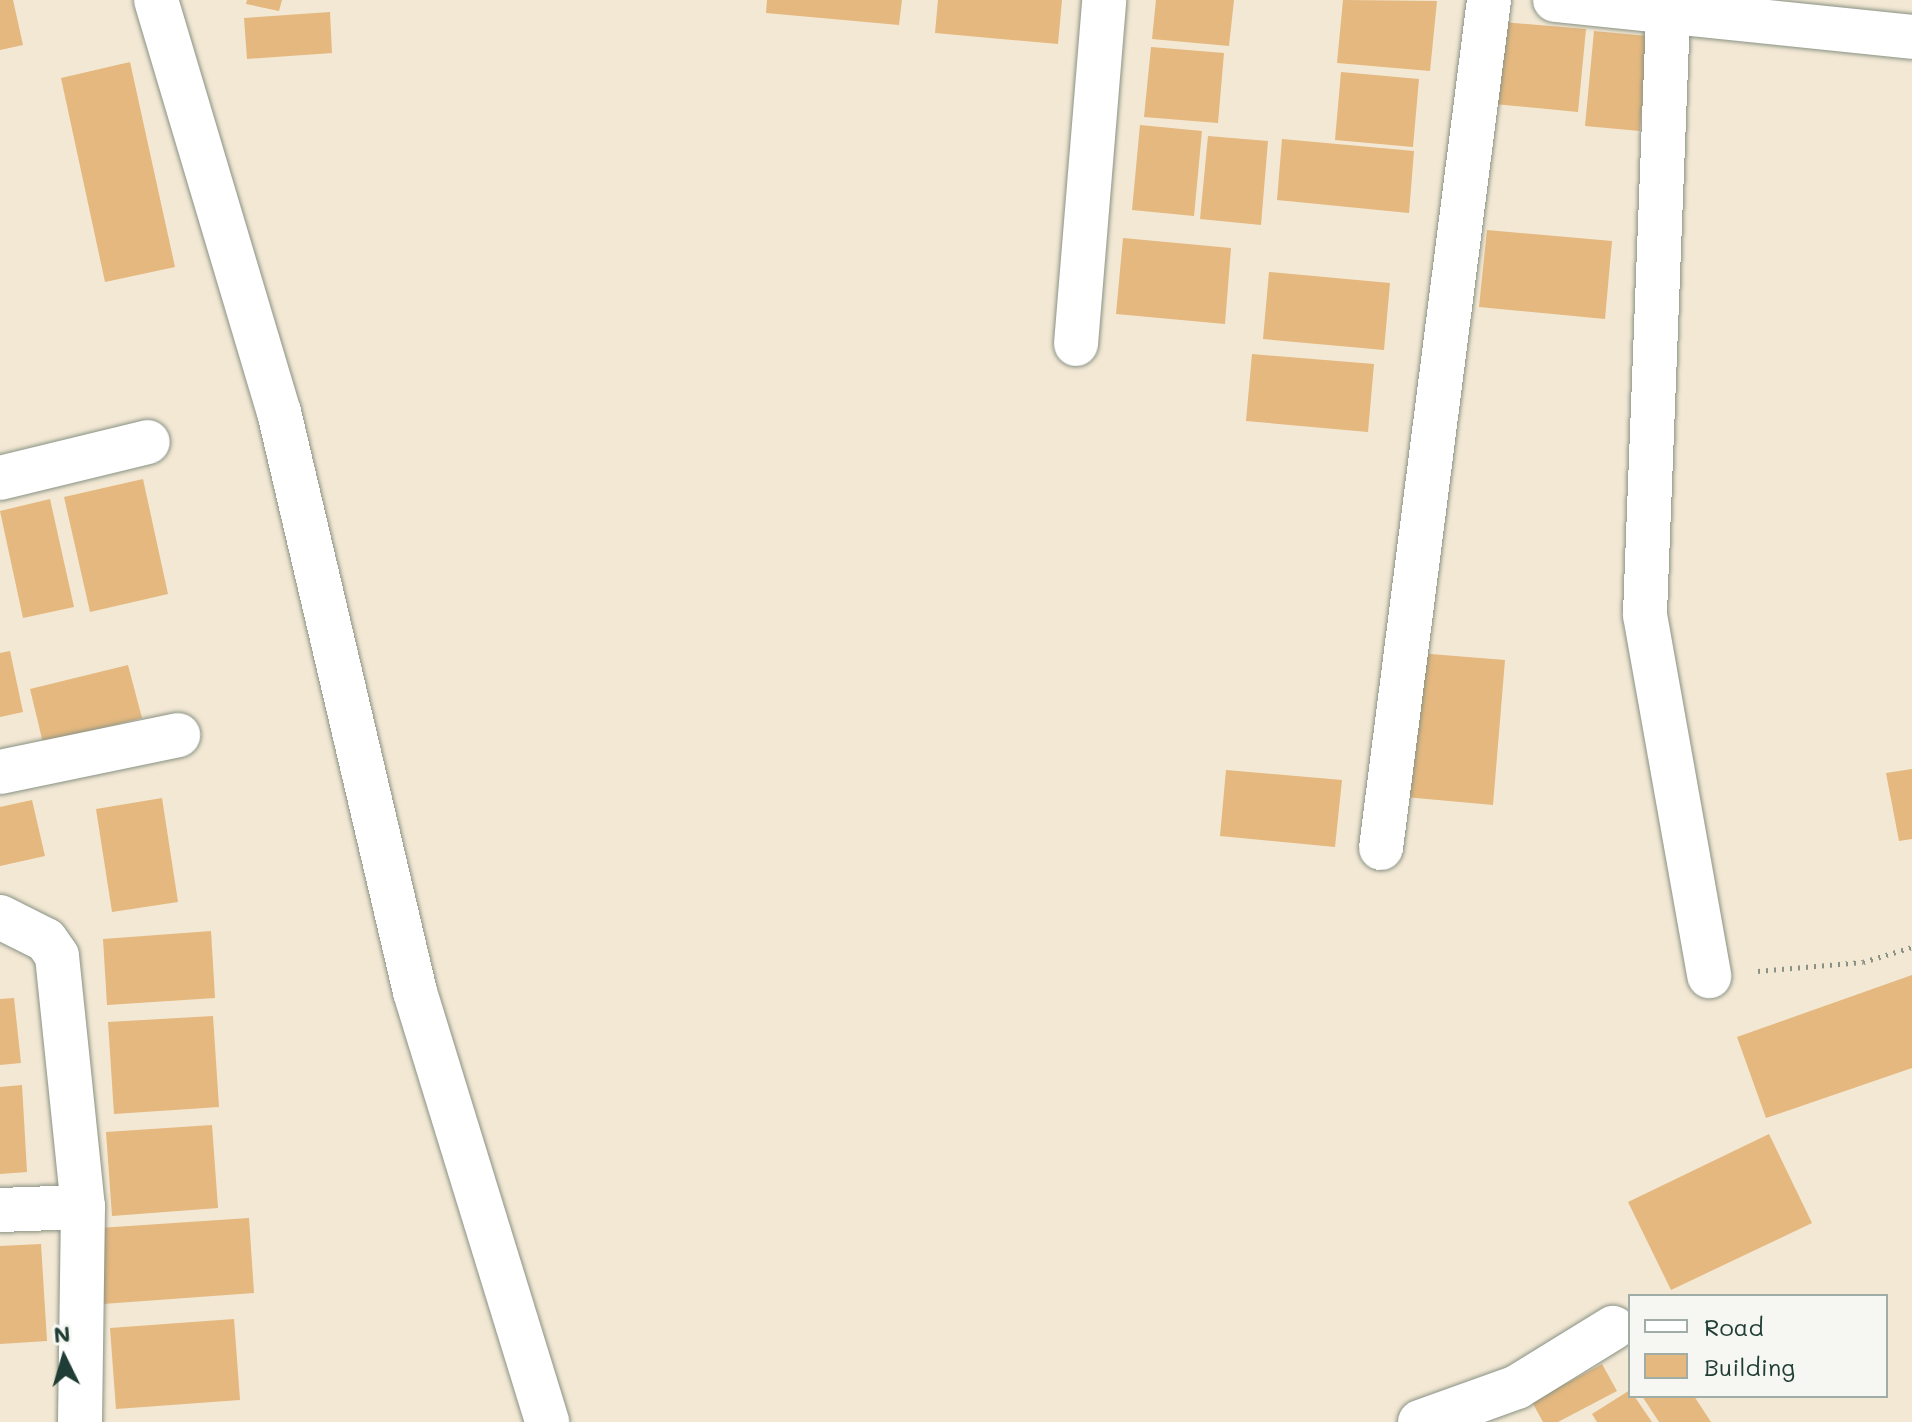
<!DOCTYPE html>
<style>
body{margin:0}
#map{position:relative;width:1912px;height:1422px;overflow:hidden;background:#f3e8d4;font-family:Mali,sans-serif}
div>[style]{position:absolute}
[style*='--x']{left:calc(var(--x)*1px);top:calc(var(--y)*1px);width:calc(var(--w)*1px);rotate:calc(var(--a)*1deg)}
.building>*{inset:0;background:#e4b87f}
.path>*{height:5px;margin-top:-2.5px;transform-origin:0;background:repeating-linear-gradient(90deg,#899284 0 2px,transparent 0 8px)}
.roads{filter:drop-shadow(0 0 2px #899284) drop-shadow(0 0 2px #899284)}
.minor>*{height:44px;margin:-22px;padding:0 22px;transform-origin:22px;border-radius:22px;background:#fff}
span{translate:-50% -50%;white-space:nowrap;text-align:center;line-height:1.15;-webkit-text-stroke:8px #f6f6f2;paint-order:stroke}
.legend{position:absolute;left:1628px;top:1294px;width:260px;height:104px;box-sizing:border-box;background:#f6f6f2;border:2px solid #a0aca6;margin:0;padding:10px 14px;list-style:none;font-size:24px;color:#1f3d34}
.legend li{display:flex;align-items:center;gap:16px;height:40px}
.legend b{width:40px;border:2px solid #a0aca6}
.north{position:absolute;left:24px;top:1318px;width:80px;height:80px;-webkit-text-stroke:6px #f6f6f2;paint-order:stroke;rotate:355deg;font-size:22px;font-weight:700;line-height:32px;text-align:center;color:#1f3d34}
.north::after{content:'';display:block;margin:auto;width:28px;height:36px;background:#1f3d34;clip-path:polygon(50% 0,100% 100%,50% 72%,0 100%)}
</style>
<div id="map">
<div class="building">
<i style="clip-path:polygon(0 0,13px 0,23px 45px,0 50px)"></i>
<i style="clip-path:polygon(247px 0,282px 0,279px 11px,246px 4px)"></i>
<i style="clip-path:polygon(767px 0,902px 0,899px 25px,766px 13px)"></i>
<i style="clip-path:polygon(938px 0,1062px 0,1058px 44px,935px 33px)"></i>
<i style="clip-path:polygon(1156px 0,1234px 0,1229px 46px,1152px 39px)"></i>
<i style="clip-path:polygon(1343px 0,1437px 1px,1430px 71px,1337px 63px)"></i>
<i style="clip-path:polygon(330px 12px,332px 53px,247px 59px,244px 18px)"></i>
<i style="clip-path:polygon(1502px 22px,1586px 29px,1578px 112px,1494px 104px)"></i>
<i style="clip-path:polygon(1594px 31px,1648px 36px,1640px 131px,1585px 126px)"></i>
<i style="clip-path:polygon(1151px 47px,1224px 53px,1218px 123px,1144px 117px)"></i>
<i style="clip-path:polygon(130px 62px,175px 267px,105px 282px,61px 78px)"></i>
<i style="clip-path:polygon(1341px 72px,1419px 79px,1413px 147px,1335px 140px)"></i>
<i style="clip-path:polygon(1140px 125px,1202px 131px,1194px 216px,1132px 210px)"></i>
<i style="clip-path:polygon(1208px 136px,1268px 141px,1261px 225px,1200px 219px)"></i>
<i style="clip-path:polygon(1282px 139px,1414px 151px,1409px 213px,1277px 200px)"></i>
<i style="clip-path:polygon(1487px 230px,1612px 241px,1605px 319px,1479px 307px)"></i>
<i style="clip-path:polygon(1123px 238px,1231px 248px,1225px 324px,1116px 314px)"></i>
<i style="clip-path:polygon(1269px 272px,1390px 283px,1384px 350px,1263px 339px)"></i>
<i style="clip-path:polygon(1252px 354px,1374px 364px,1368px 432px,1246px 421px)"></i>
<i style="clip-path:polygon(143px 479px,168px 594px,90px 612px,64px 497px)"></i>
<i style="clip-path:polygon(50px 499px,74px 607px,23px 618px,0 511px)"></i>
<i style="clip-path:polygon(10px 651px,23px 712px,0 717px,0 653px)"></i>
<i style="clip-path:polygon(1418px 653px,1505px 660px,1493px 805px,1405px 797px)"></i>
<i style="clip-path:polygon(128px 665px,142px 718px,43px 743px,30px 689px)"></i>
<i style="clip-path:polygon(1912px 769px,1912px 839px,1899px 841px,1886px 773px)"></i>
<i style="clip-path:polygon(1226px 770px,1342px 780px,1335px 847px,1220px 836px)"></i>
<i style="clip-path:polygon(162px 798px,178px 902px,112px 912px,96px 809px)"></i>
<i style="clip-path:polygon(32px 800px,45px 856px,0 866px,0 807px)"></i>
<i style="clip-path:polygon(211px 931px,215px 998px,107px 1005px,103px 939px)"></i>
<i style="clip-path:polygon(1912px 975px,1912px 1068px,1766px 1118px,1737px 1037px)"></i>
<i style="clip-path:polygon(14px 998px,21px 1063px,0 1065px,0 999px)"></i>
<i style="clip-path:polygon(213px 1016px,219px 1107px,114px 1114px,108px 1022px)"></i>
<i style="clip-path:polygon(22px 1085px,27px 1172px,0 1174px,0 1087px)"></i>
<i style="clip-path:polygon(212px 1125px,218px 1208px,112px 1216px,106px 1132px)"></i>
<i style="clip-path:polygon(1769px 1134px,1812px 1223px,1671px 1290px,1628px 1202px)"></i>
<i style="clip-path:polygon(249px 1218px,254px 1293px,103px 1304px,99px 1228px)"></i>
<i style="clip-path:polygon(41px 1244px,47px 1341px,0 1344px,0 1246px)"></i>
<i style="clip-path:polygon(234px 1319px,240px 1400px,116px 1409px,110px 1328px)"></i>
<i style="clip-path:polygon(1602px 1364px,1617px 1391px,1558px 1422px,1543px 1422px,1532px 1402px)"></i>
<i style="clip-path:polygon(1630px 1390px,1652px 1422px,1597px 1422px,1592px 1414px)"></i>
<i style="clip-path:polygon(1642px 1396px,1694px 1396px,1711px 1422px,1659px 1422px)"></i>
</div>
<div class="path">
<i style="--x:1758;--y:971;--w:105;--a:-4.9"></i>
<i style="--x:1863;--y:962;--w:51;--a:-17"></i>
</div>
<div class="roads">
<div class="minor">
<i style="--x:156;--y:0;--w:430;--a:73.4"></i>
<i style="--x:279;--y:412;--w:596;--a:76.8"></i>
<i style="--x:415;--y:992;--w:450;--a:72.9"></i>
<i style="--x:1555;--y:0;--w:359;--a:5.9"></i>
<i style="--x:1668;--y:15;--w:600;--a:92.2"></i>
<i style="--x:1645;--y:615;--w:367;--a:79.9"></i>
<i style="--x:1076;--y:344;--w:345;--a:-85.3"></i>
<i style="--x:0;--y:478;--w:152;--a:-13.7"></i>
<i style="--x:0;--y:772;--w:182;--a:-11.7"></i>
<i style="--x:1381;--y:848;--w:855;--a:-82.74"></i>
<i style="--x:0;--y:917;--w:51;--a:26.6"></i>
<i style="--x:46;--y:940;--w:19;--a:55"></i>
<i style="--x:57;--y:956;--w:252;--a:84.1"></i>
<i style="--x:83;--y:1207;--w:215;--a:90.8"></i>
<i style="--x:0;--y:1210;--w:83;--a:-2.1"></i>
<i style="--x:1420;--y:1422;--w:103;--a:-19.8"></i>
<i style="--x:1517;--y:1387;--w:113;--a:-31.6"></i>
</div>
</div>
<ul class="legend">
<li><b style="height:10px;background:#fff"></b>Road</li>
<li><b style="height:22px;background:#e4b87f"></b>Building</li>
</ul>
<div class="north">N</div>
</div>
